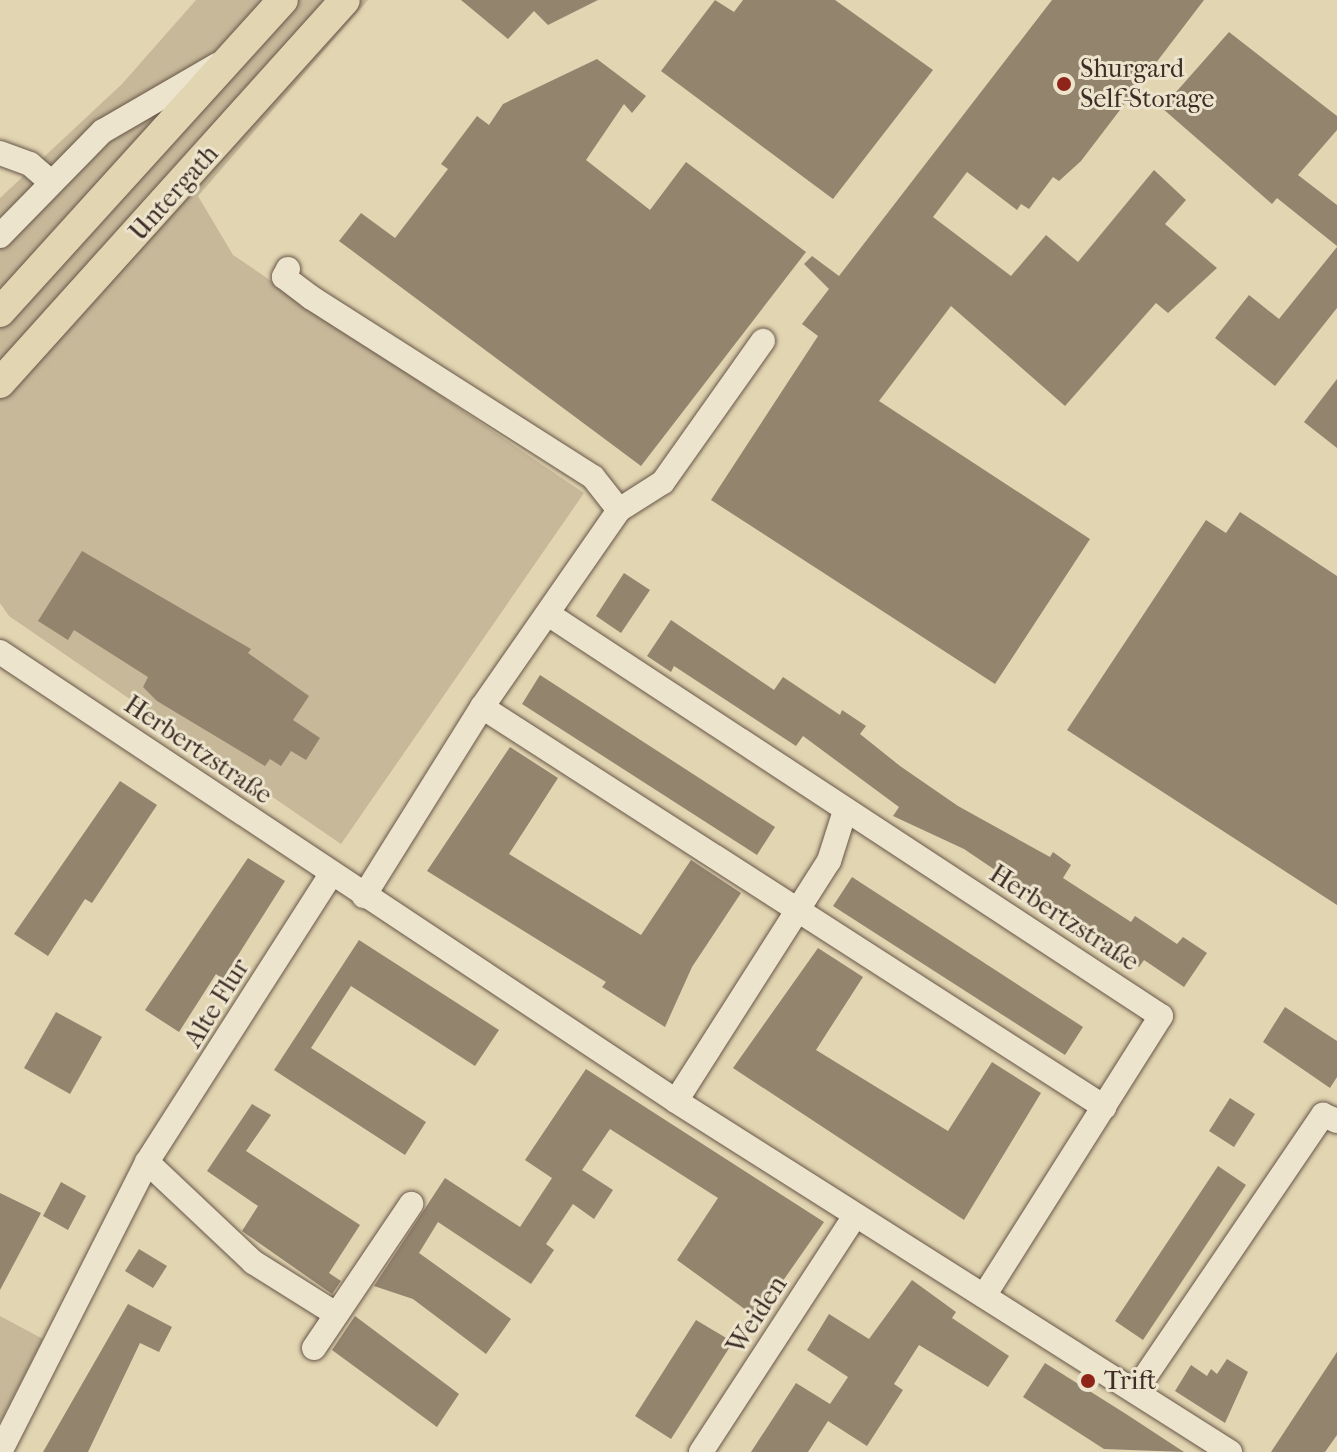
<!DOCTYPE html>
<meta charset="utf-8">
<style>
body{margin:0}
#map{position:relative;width:1337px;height:1452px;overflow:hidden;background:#e2d5b1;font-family:"IM FELL French Canon",serif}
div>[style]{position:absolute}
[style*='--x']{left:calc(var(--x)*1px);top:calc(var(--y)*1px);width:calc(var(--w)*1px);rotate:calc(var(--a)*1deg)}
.green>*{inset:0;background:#c6b899}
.building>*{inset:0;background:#93846e}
.roads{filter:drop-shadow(0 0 2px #675649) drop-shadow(0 0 2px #675649)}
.minor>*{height:24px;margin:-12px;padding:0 12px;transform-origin:12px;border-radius:12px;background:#ece4cc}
.major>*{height:30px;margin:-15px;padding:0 15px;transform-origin:15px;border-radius:15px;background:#e2d5b1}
.dots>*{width:22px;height:22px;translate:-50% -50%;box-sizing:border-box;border:4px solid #ece4cc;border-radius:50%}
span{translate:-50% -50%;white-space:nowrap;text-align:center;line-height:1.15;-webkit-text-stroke:6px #ece4cc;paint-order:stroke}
.poi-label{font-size:26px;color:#3e2c26}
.left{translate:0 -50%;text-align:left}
.street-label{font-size:26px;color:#3e2c26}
</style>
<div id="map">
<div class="green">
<i style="clip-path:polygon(196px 0,368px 0,198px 196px,233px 255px,584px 493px,341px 844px,9px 616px,0 603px,0 198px,122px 84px)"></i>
<i style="clip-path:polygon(0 1316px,43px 1339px,0 1422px)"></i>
</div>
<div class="building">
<i style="clip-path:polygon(461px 0,598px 0,548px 25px,534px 11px,508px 39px)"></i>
<i style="clip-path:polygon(715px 0,734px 12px,743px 0,835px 0,933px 70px,833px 199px,661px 71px)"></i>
<i style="clip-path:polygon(1052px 0,1204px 0,1081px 161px,1059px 181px,1053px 177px,1029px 209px,1021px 204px,1017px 210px,967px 172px,933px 217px,1011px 276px,1046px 235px,1078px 262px,1154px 170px,1186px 200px,1165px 224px,1217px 268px,1168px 313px,1156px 303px,1065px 406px,951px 306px,879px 401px,1090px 539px,995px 684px,711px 500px,818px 336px,802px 324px,829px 289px,804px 264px,812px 256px,839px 276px)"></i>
<i style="clip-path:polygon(1229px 32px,1337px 116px,1337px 130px,1298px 175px,1337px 205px,1337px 246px,1277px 198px,1272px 204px,1162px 108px)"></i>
<i style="clip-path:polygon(597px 59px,646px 96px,632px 113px,624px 104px,586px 160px,650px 210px,686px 162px,806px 252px,641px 466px,339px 241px,361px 213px,395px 238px,448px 169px,441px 164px,477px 116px,489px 125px,503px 104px)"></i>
<i style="clip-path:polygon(1337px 247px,1337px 308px,1275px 386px,1215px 338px,1249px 295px,1279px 319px)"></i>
<i style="clip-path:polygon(1337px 379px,1337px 448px,1304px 422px)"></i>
<i style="clip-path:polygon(1240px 512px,1337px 576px,1337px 905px,1067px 730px,1206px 520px,1226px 533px)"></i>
<i style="clip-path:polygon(82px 551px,251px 649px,248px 653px,309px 696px,293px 720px,320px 738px,306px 760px,291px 751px,281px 766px,270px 759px,265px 766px,157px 701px,143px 687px,148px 677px,74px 630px,68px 640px,38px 621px)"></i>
<i style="clip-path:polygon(624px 573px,650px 590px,621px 633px,596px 616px)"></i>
<i style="clip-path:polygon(671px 620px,774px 690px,783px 677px,840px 715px,842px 710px,866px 726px,860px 734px,900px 766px,958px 806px,1050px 857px,1053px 852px,1071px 865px,1063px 878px,1131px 922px,1135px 916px,1177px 944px,1183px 937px,1207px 953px,1184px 987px,1144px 960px,1139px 967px,964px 849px,893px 816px,899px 807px,803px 736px,796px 746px,674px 666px,671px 672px,647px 656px)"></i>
<i style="clip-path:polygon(540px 675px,775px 827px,757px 855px,522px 704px)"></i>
<i style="clip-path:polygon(510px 747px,558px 778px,509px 854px,641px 935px,691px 860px,741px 893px,692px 967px,665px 1027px,602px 987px,606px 982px,427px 871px)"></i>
<i style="clip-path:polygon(120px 781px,157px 805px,92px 903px,85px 899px,48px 956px,14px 934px)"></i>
<i style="clip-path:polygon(248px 858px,285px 881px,223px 979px,216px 974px,179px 1032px,145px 1010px)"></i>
<i style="clip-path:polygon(852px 877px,1083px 1027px,1065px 1055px,833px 906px)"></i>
<i style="clip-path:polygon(359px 940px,499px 1030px,475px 1066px,351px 986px,311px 1048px,426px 1122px,405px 1155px,274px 1070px)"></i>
<i style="clip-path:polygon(818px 948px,863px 977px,816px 1050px,948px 1131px,992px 1062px,1041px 1093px,964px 1220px,733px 1068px)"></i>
<i style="clip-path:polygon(1285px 1007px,1337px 1041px,1337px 1077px,1330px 1088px,1263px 1042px)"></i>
<i style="clip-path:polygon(56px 1012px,102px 1037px,70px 1094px,24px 1068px)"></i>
<i style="clip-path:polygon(586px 1069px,824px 1222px,757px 1318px,677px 1260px,718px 1198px,610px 1129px,582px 1170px,613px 1190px,594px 1219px,573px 1204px,546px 1244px,554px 1250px,531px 1284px,438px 1222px,419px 1253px,511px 1319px,486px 1354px,413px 1299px,374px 1286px,445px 1178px,520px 1227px,552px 1178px,525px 1160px)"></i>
<i style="clip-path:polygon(1230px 1098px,1255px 1114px,1234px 1147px,1209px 1131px)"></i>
<i style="clip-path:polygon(252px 1104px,271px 1115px,246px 1151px,360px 1225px,329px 1273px,341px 1281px,332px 1294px,242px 1231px,258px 1206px,207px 1171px)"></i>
<i style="clip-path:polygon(1218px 1166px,1246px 1185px,1143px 1340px,1115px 1321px)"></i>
<i style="clip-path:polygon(61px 1182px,86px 1196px,68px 1230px,43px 1216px)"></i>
<i style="clip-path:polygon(0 1193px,41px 1213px,0 1290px)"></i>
<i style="clip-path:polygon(139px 1249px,167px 1266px,153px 1288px,125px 1271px)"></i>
<i style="clip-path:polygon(912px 1280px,956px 1312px,952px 1318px,1009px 1356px,988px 1387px,919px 1345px,894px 1384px,903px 1390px,867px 1446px,828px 1421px,808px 1452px,751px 1452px,796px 1383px,830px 1404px,848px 1377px,807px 1350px,829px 1314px,869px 1339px)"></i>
<i style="clip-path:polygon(128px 1304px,172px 1327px,159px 1352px,140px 1343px,88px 1452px,43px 1452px)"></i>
<i style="clip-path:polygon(355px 1316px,459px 1394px,437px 1427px,332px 1350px)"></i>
<i style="clip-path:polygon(696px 1320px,733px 1342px,671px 1439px,635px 1416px)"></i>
<i style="clip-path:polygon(1337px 1352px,1337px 1435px,1325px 1452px,1271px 1452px)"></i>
<i style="clip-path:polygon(1227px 1359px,1248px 1372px,1225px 1423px,1175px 1391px,1191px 1365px,1207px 1376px,1211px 1369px,1217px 1374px)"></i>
<i style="clip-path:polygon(1045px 1363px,1126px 1414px,1184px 1452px,1104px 1449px,1023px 1397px)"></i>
</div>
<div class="roads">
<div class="minor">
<i style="--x:0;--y:153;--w:32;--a:20"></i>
<i style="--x:30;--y:164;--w:28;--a:41"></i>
<i style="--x:0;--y:236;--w:147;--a:-45.6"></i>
<i style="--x:103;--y:131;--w:132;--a:-30.1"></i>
<i style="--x:288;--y:269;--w:9;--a:117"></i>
<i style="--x:284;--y:277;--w:35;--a:37"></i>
<i style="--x:312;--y:298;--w:333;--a:32.5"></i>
<i style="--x:593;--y:477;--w:42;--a:51.8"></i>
<i style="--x:619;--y:510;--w:240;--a:124.8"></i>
<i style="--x:482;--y:707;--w:223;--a:122"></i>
<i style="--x:619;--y:510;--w:52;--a:-32.5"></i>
<i style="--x:663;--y:482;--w:173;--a:-54.7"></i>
<i style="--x:548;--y:614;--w:733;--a:33.26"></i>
<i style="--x:1161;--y:1016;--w:331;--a:122.3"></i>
<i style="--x:0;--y:652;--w:812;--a:33.59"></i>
<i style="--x:676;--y:1101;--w:656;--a:32.36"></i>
<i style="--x:482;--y:707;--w:740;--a:32.74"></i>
<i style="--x:676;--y:1101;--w:285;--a:-57.5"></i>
<i style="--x:829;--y:861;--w:52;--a:-72.3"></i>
<i style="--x:147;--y:1162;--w:146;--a:43.3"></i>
<i style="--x:253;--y:1262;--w:98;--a:32.1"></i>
<i style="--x:314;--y:1348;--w:174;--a:-56"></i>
<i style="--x:1136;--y:1390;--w:333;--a:-55.8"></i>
<i style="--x:1323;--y:1115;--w:15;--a:23"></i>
<i style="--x:0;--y:1452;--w:325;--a:-63.1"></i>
<i style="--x:147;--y:1162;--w:343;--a:-57.4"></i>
<i style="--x:701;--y:1452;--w:282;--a:-56.9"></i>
</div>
<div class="major">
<i style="--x:0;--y:312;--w:421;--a:-47.8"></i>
<i style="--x:0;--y:383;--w:515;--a:-47.99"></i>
</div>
</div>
<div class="dots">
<i style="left:1064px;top:84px;background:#8f2418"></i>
<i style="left:1088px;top:1381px;background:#8f2418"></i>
</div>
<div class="poi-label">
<span class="left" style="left:1080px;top:84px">Shurgard<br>Self-Storage</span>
<span class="left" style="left:1104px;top:1381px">Trift</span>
</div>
<div class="street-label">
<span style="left:174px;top:193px;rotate:-48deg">Untergath</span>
<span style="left:198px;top:750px;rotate:34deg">Herbertzstraße</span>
<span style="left:1064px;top:918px;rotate:33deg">Herbertzstraße</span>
<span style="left:217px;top:1003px;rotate:-58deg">Alte Flur</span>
<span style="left:757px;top:1315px;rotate:-57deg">Weiden</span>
</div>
</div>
